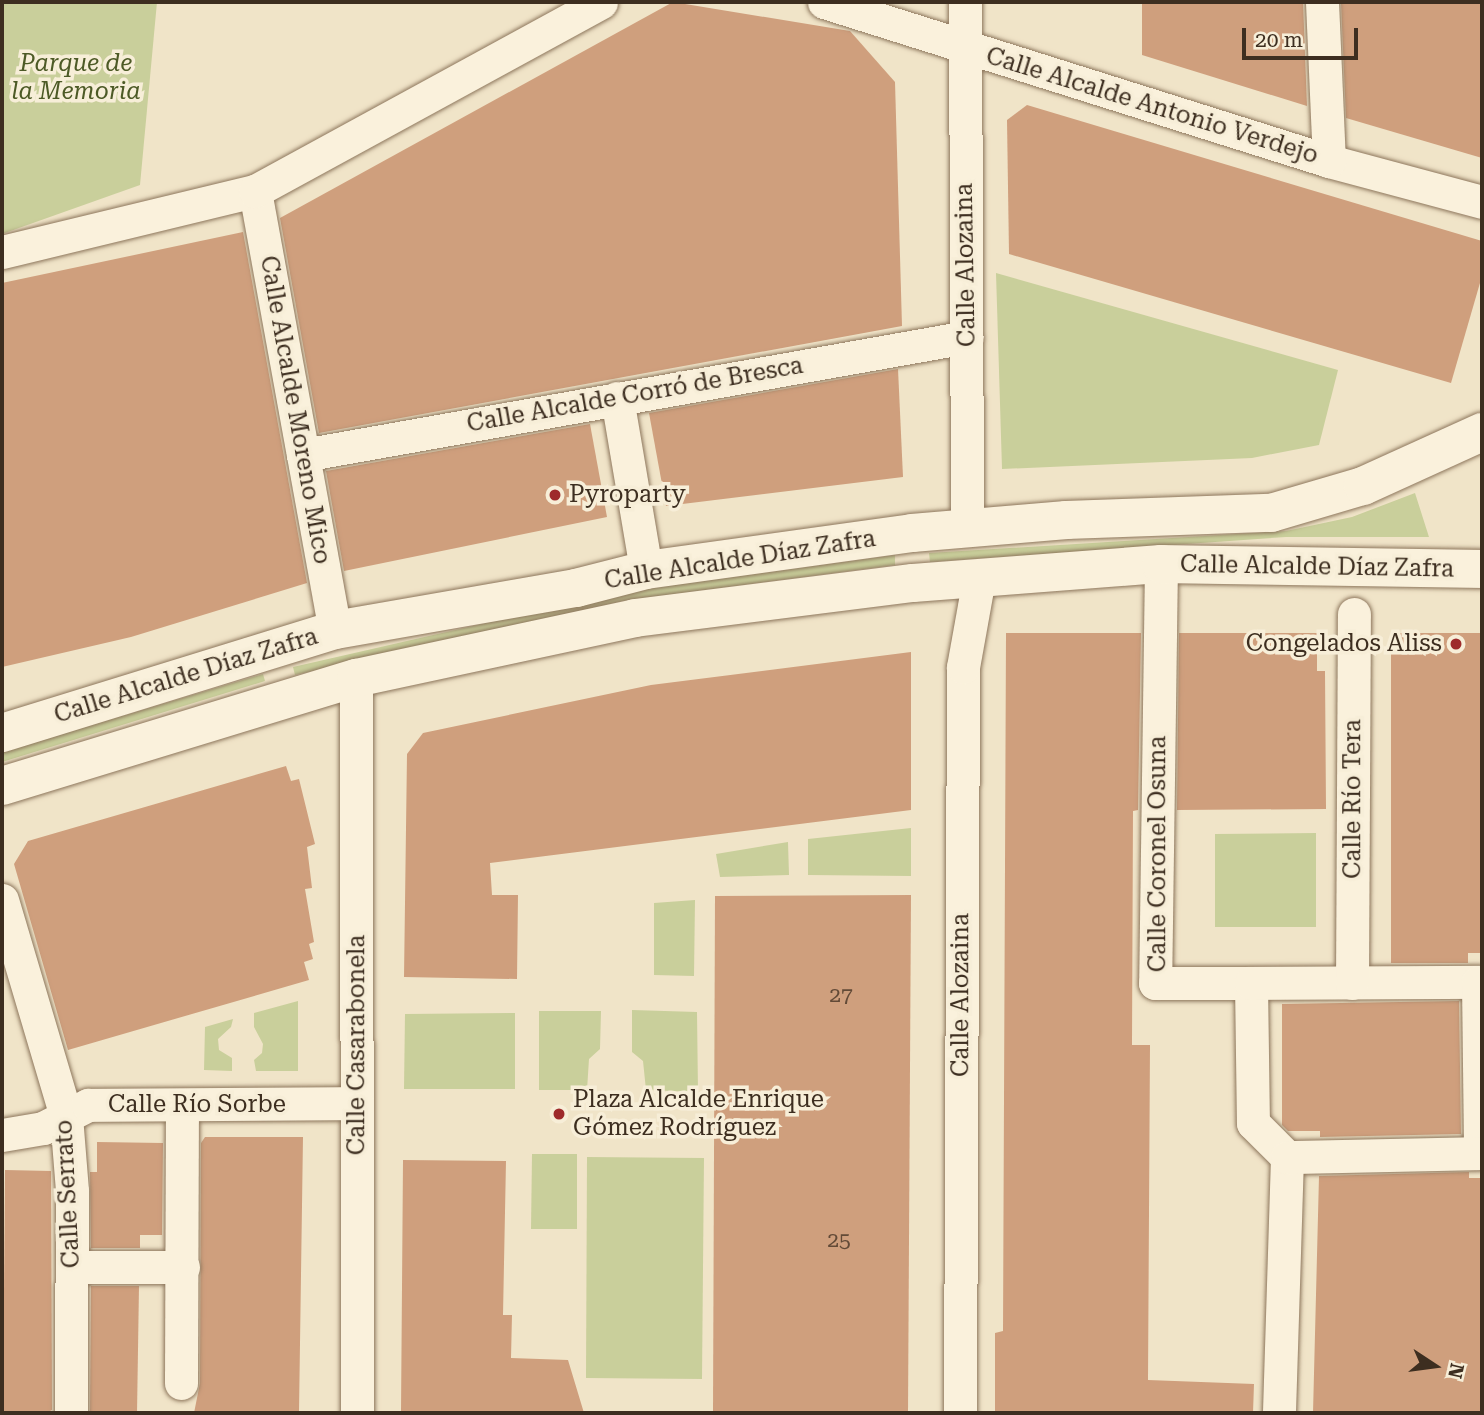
<!DOCTYPE html>
<meta charset="utf-8">
<style>
body{margin:0}
#map{position:relative;width:1484px;height:1415px;overflow:hidden;background:#f0e4c8;font-family:"Roboto Serif",serif}
div>[style]{position:absolute}
[style*='--x']{left:calc(var(--x)*1px);top:calc(var(--y)*1px);width:calc(var(--w)*1px);rotate:calc(var(--a)*1deg)}
.green>*{inset:0;background:#c9cf9b}
.building>*{inset:0;background:#cf9f7d}
.roads{filter:drop-shadow(0 0 2px #8d765c) drop-shadow(0 0 2px #8d765c)}
.street>*{height:33px;margin:-16.5px;padding:0 16.5px;transform-origin:16.5px;border-radius:16.5px;background:#faf1dc}
.secondary>*{height:38px;margin:-19px;padding:0 19px;transform-origin:19px;border-radius:19px;background:#faf1dc}
.dots>*{width:19px;height:19px;translate:-50% -50%;box-sizing:border-box;border:4px solid #f7eed8;border-radius:50%}
span{translate:-50% -50%;white-space:nowrap;text-align:center;line-height:1.15;-webkit-text-stroke:7px #f7eed8;paint-order:stroke}
.number-label{font-size:21px;color:#624a37}
.number-label span{-webkit-text-stroke-width:0}
.park-label{font-size:24px;color:#4d5a26;font-style:italic}
.street-label{font-size:24px;color:#3d2e20}
.poi-label{font-size:24px;color:#3d2e20}
.left{translate:0 -50%;text-align:left}
.right{translate:-100% -50%;text-align:right}
.frame{position:absolute;inset:0;border:4px solid #3d2e20;pointer-events:none}
.north{position:absolute;left:1400px;top:1331px;width:70px;height:70px;-webkit-text-stroke:5px #f7eed8;paint-order:stroke;rotate:103deg;font-size:19px;font-weight:700;line-height:28px;text-align:center;color:#3d2e20}
.north::after{content:'';display:block;margin:auto;width:24px;height:32px;background:#3d2e20;clip-path:polygon(50% 0,100% 100%,50% 72%,0 100%)}
.scale{position:absolute;left:1242px;top:28px;width:116px;height:32px;box-sizing:border-box;border:4px solid #3d2e20;border-top:0;padding-left:9px;font-size:21px;line-height:24px;white-space:nowrap;color:#3d2e20;-webkit-text-stroke:5px #f7eed8;paint-order:stroke}
</style>
<div id="map">
<div class="green">
<i style="clip-path:polygon(2px 2px,157px 2px,140px 185px,2px 234px)"></i>
<i style="clip-path:polygon(996px 273px,1338px 370px,1319px 445px,1252px 458px,1002px 469px)"></i>
<i style="clip-path:polygon(1415px 493px,1429px 537px,1286px 537px,930px 562px,929px 553px,1286px 531px,1352px 517px)"></i>
<i style="clip-path:polygon(895px 555px,895px 565px,623px 601px,295px 675px,293px 667px,621px 592px)"></i>
<i style="clip-path:polygon(263px 674px,265px 681px,2px 762px,2px 752px)"></i>
<i style="clip-path:polygon(911px 828px,911px 876px,808px 875px,808px 839px)"></i>
<i style="clip-path:polygon(1316px 833px,1316px 927px,1215px 927px,1215px 834px)"></i>
<i style="clip-path:polygon(788px 842px,789px 875px,720px 877px,716px 854px)"></i>
<i style="clip-path:polygon(695px 900px,694px 976px,654px 975px,654px 903px)"></i>
<i style="clip-path:polygon(298px 1001px,298px 1071px,256px 1071px,254px 1060px,262px 1053px,263px 1044px,254px 1027px,254px 1013px)"></i>
<i style="clip-path:polygon(632px 1010px,697px 1012px,698px 1092px,646px 1090px,643px 1061px,632px 1052px)"></i>
<i style="clip-path:polygon(539px 1011px,601px 1011px,600px 1049px,589px 1059px,587px 1090px,539px 1090px)"></i>
<i style="clip-path:polygon(515px 1013px,515px 1089px,404px 1089px,405px 1014px)"></i>
<i style="clip-path:polygon(233px 1019px,231px 1027px,218px 1039px,219px 1050px,232px 1058px,232px 1071px,204px 1070px,205px 1027px)"></i>
<i style="clip-path:polygon(532px 1154px,577px 1154px,577px 1229px,531px 1229px)"></i>
<i style="clip-path:polygon(587px 1157px,704px 1158px,702px 1379px,586px 1378px)"></i>
</div>
<div class="building">
<i style="clip-path:polygon(673px 2px,850px 31px,895px 82px,902px 326px,319px 433px,280px 218px)"></i>
<i style="clip-path:polygon(1142px 2px,1303px 2px,1307px 106px,1142px 55px)"></i>
<i style="clip-path:polygon(1341px 2px,1482px 2px,1482px 158px,1346px 118px)"></i>
<i style="clip-path:polygon(1027px 105px,1482px 241px,1482px 276px,1451px 383px,1009px 254px,1007px 120px)"></i>
<i style="clip-path:polygon(243px 232px,307px 583px,131px 637px,2px 667px,2px 283px)"></i>
<i style="clip-path:polygon(898px 369px,903px 477px,666px 506px,649px 413px)"></i>
<i style="clip-path:polygon(590px 424px,607px 517px,344px 571px,326px 471px)"></i>
<i style="clip-path:polygon(1006px 633px,1141px 633px,1138px 810px,1133px 811px,1132px 1045px,1150px 1045px,1148px 1380px,1254px 1384px,1253px 1413px,995px 1413px,995px 1333px,1003px 1331px)"></i>
<i style="clip-path:polygon(1179px 633px,1317px 633px,1317px 671px,1325px 671px,1326px 809px,1177px 810px)"></i>
<i style="clip-path:polygon(1391px 633px,1482px 633px,1482px 953px,1468px 953px,1468px 963px,1391px 963px)"></i>
<i style="clip-path:polygon(911px 652px,911px 810px,490px 863px,492px 895px,518px 895px,517px 979px,404px 977px,407px 754px,423px 733px,651px 685px)"></i>
<i style="clip-path:polygon(286px 766px,291px 781px,299px 779px,315px 844px,307px 847px,312px 888px,305px 889px,314px 942px,309px 944px,313px 959px,304px 962px,309px 980px,68px 1050px,14px 864px,28px 841px)"></i>
<i style="clip-path:polygon(911px 895px,908px 1413px,713px 1413px,715px 896px)"></i>
<i style="clip-path:polygon(1459px 1001px,1461px 1134px,1320px 1137px,1320px 1131px,1288px 1131px,1282px 1125px,1282px 1004px)"></i>
<i style="clip-path:polygon(205px 1137px,303px 1137px,299px 1413px,194px 1413px,200px 1383px,201px 1143px)"></i>
<i style="clip-path:polygon(97px 1142px,163px 1143px,162px 1235px,140px 1235px,140px 1248px,91px 1248px,90px 1172px,97px 1172px)"></i>
<i style="clip-path:polygon(403px 1160px,506px 1161px,503px 1315px,512px 1315px,511px 1358px,568px 1360px,584px 1413px,401px 1413px)"></i>
<i style="clip-path:polygon(5px 1170px,51px 1171px,52px 1410px,46px 1413px,3px 1413px)"></i>
<i style="clip-path:polygon(1469px 1172px,1469px 1178px,1482px 1178px,1482px 1413px,1313px 1413px,1319px 1176px)"></i>
<i style="clip-path:polygon(91px 1286px,139px 1286px,137px 1413px,90px 1412px)"></i>
</div>
<div class="roads">
<div class="street">
<i style="--x:824;--y:2;--w:529;--a:17.48"></i>
<i style="--x:1329;--y:161;--w:158;--a:15"></i>
<i style="--x:965;--y:2;--w:527;--a:89.78"></i>
<i style="--x:1322;--y:2;--w:159;--a:87.5"></i>
<i style="--x:255;--y:191;--w:446;--a:79.7"></i>
<i style="--x:2;--y:252;--w:260;--a:-13.6"></i>
<i style="--x:255;--y:191;--w:394;--a:-28.6"></i>
<i style="--x:617;--y:398;--w:174;--a:80.4"></i>
<i style="--x:303;--y:455;--w:674;--a:-10.08"></i>
<i style="--x:1161;--y:564;--w:419;--a:90.8"></i>
<i style="--x:1155;--y:983;--w:96;--a:0"></i>
<i style="--x:1251;--y:983;--w:140;--a:89.2"></i>
<i style="--x:1253;--y:1123;--w:48;--a:45"></i>
<i style="--x:1287;--y:1157;--w:256;--a:91.8"></i>
<i style="--x:356;--y:678;--w:735;--a:89.92"></i>
<i style="--x:2;--y:900;--w:225;--a:73.5"></i>
<i style="--x:66;--y:1116;--w:75;--a:85.4"></i>
<i style="--x:72;--y:1191;--w:222;--a:90.3"></i>
<i style="--x:1251;--y:983;--w:227;--a:-0.3"></i>
<i style="--x:1478;--y:982;--w:171;--a:89.3"></i>
<i style="--x:1480;--y:1153;--w:193;--a:178.8"></i>
<i style="--x:1352;--y:983;--w:369;--a:-89.7"></i>
<i style="--x:2;--y:1135;--w:42;--a:-9.7"></i>
<i style="--x:43;--y:1128;--w:51;--a:-27.1"></i>
<i style="--x:88;--y:1105;--w:269;--a:-0.4"></i>
<i style="--x:72;--y:1267;--w:111;--a:0"></i>
<i style="--x:181;--y:1383;--w:277;--a:-89.8"></i>
<i style="--x:960;--y:1413;--w:746;--a:-89.77"></i>
<i style="--x:963;--y:667;--w:90;--a:-79.8"></i>
</div>
<div class="secondary">
<i style="--x:2;--y:733;--w:349;--a:-17.2"></i>
<i style="--x:335;--y:630;--w:245;--a:-9.9"></i>
<i style="--x:576;--y:588;--w:72;--a:-14.4"></i>
<i style="--x:646;--y:570;--w:269;--a:-7.9"></i>
<i style="--x:912;--y:533;--w:155;--a:-4.8"></i>
<i style="--x:1066;--y:520;--w:205;--a:-2"></i>
<i style="--x:1271;--y:513;--w:96;--a:-16.4"></i>
<i style="--x:1363;--y:486;--w:131;--a:-24.4"></i>
<i style="--x:2;--y:786;--w:370;--a:-17"></i>
<i style="--x:356;--y:678;--w:285;--a:-12.1"></i>
<i style="--x:635;--y:618;--w:280;--a:-7.2"></i>
<i style="--x:913;--y:583;--w:249;--a:-4.4"></i>
<i style="--x:1161;--y:564;--w:321;--a:0.9"></i>
</div>
</div>
<div class="dots">
<i style="left:555px;top:495px;background:#9e2a2b"></i>
<i style="left:1456px;top:644px;background:#9e2a2b"></i>
<i style="left:559px;top:1114px;background:#9e2a2b"></i>
</div>
<div class="number-label">
<span style="left:841px;top:995px">27</span>
<span style="left:839px;top:1240px">25</span>
</div>
<div class="park-label">
<span style="left:76px;top:78px">Parque de<br>la Memoria</span>
</div>
<div class="street-label">
<span style="left:1152px;top:106px;rotate:17deg">Calle Alcalde Antonio Verdejo</span>
<span style="left:966px;top:265px;rotate:-91deg">Calle Alozaina</span>
<span style="left:635px;top:395px;rotate:-10deg">Calle Alcalde Corró de Bresca</span>
<span style="left:295px;top:410px;rotate:80deg">Calle Alcalde Moreno Mico</span>
<span style="left:740px;top:560px;rotate:-9deg">Calle Alcalde Díaz Zafra</span>
<span style="left:1317px;top:567px;rotate:1deg">Calle Alcalde Díaz Zafra</span>
<span style="left:186px;top:676px;rotate:-17deg">Calle Alcalde Díaz Zafra</span>
<span style="left:1353px;top:799px;rotate:-90deg">Calle Río Tera</span>
<span style="left:1158px;top:854px;rotate:-90deg">Calle Coronel Osuna</span>
<span style="left:961px;top:995px;rotate:-90deg">Calle Alozaina</span>
<span style="left:357px;top:1045px;rotate:-90deg">Calle Casarabonela</span>
<span style="left:197px;top:1105px">Calle Río Sorbe</span>
<span style="left:68px;top:1194px;rotate:-93deg">Calle Serrato</span>
</div>
<div class="poi-label">
<span class="left" style="left:569px;top:495px">Pyroparty</span>
<span class="right" style="left:1442px;top:644px">Congelados Aliss</span>
<span class="left" style="left:573px;top:1114px">Plaza Alcalde Enrique<br>Gómez Rodríguez</span>
</div>
<div class="frame"></div>
<div class="north">N</div>
<div class="scale">20 m</div>
</div>
